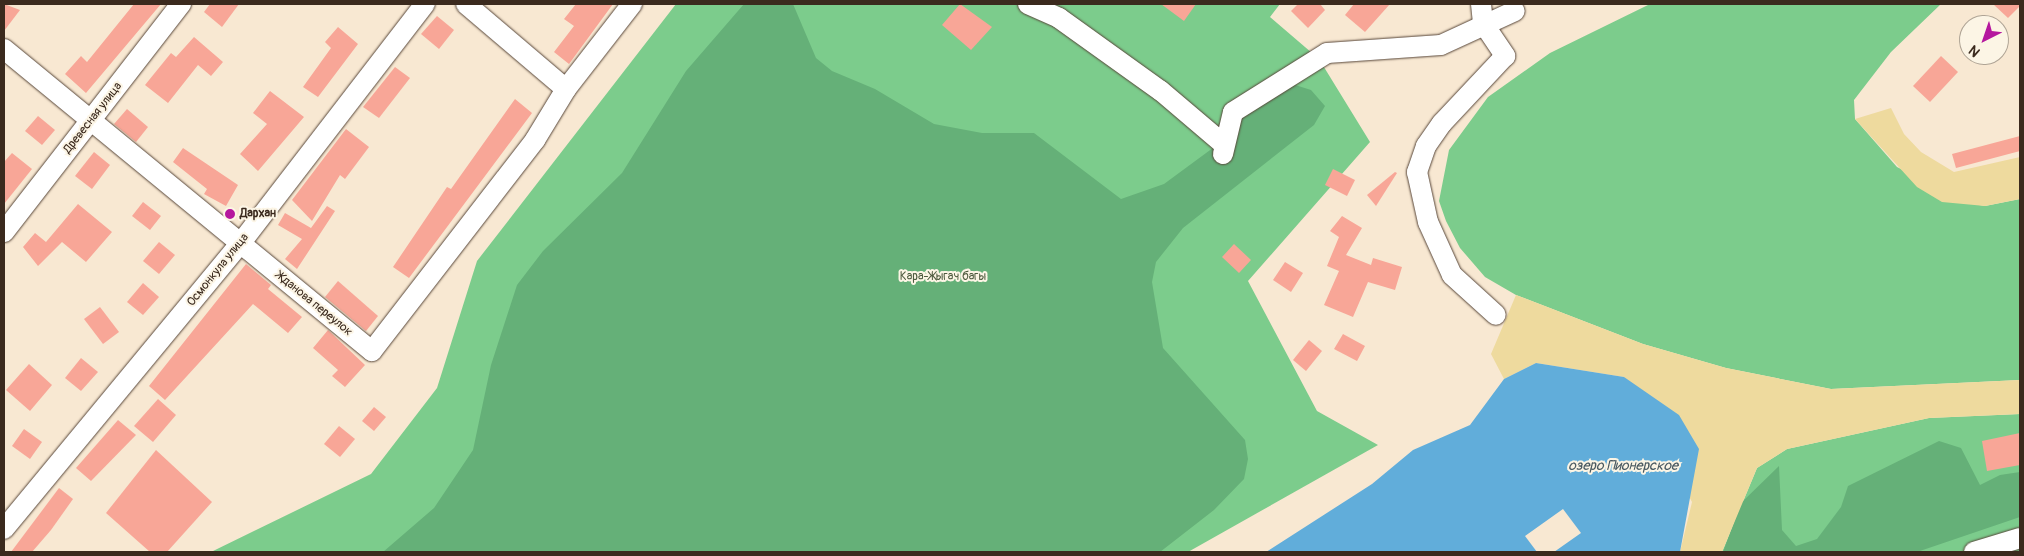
<!DOCTYPE html>
<meta charset="utf-8">
<style>
body{margin:0}
#map{position:relative;width:2024px;height:556px;overflow:hidden;background:#f8e8d2;font-family:Pangolin,sans-serif}
div>[style]{position:absolute}
[style*='--x']{left:calc(var(--x)*1px);top:calc(var(--y)*1px);width:calc(var(--w)*1px);rotate:calc(var(--a)*1deg)}
.green>*{inset:0;background:#7ccc8c}
.forest>*{inset:0;background:#65b078}
.sand>*{inset:0;background:#eeda9e}
.water>*{inset:0;background:#61adda}
.building>*{inset:0;background:#f8a697}
.roads{filter:drop-shadow(0 0 1px #574639) drop-shadow(0 0 1px #574639)}
.minor>*{height:20px;margin:-10px;padding:0 10px;transform-origin:10px;border-radius:10px;background:#fff}
.dots>*{width:14px;height:14px;translate:-50% -50%;box-sizing:border-box;border:2px solid #fcf5e5;border-radius:50%}
span{translate:-50% -50%;white-space:nowrap;text-align:center;line-height:1.15;-webkit-text-stroke:4px #fcf5e5;paint-order:stroke}
.street-label{font-size:12px;color:#3b2a1e}
.poi-label{font-size:12px;color:#3b2a1e;font-weight:700}
.left{translate:0 -50%;text-align:left}
.park-label{font-size:12px;color:#4e5b3f}
.water-label{font-size:14px;color:#485860;font-style:italic}
.frame{position:absolute;inset:0;border:5px solid #3b2a1e;pointer-events:none}
.north{position:absolute;left:1959px;top:15px;width:50px;height:50px;box-sizing:border-box;background:#fcf5e5;border:1px solid #afa495;border-radius:50%;rotate:221deg;font-size:14px;font-weight:700;line-height:20px;text-align:center;color:#3b2a1e}
.north::after{content:'';display:block;margin:auto;width:18px;height:22px;background:#b5179e;clip-path:polygon(50% 0,100% 100%,50% 72%,0 100%)}
</style>
<div id="map">
<div class="green">
<i style="clip-path:polygon(676px 4px,1280px 4px,1270px 17px,1319px 59px,1370px 142px,1248px 281px,1317px 411px,1378px 445px,1188px 552px,211px 552px,371px 474px,437px 388px,477px 261px)"></i>
<i style="clip-path:polygon(1941px 4px,1891px 52px,1854px 100px,1855px 119px,1897px 167px,1968px 203px,1985px 206px,2020px 199px,2020px 380px,1831px 389px,1726px 368px,1643px 344px,1516px 295px,1485px 277px,1460px 248px,1446px 221px,1439px 201px,1449px 150px,1488px 97px,1550px 53px,1648px 5px)"></i>
<i style="clip-path:polygon(2020px 414px,2020px 552px,1722px 552px,1757px 468px,1787px 449px,1929px 418px)"></i>
</div>
<div class="forest">
<i style="clip-path:polygon(744px 4px,793px 4px,816px 58px,832px 71px,875px 89px,934px 124px,982px 133px,1034px 133px,1121px 199px,1164px 184px,1221px 142px,1264px 93px,1292px 84px,1311px 90px,1325px 106px,1314px 125px,1183px 228px,1156px 262px,1152px 282px,1163px 348px,1245px 440px,1248px 459px,1244px 479px,1214px 510px,1160px 552px,383px 552px,434px 508px,473px 450px,491px 365px,517px 285px,543px 251px,622px 173px,686px 71px)"></i>
<i style="clip-path:polygon(1939px 441px,1961px 448px,1980px 485px,2000px 475px,2020px 472px,2020px 517px,1917px 552px,1723px 552px,1741px 503px,1779px 466px,1782px 530px,1796px 546px,1817px 539px,1841px 507px,1848px 486px)"></i>
</div>
<div class="sand">
<i style="clip-path:polygon(1891px 108px,1904px 134px,1921px 152px,1954px 172px,2020px 157px,2020px 199px,1985px 206px,1942px 202px,1917px 187px,1855px 119px)"></i>
<i style="clip-path:polygon(1516px 295px,1643px 344px,1726px 368px,1831px 389px,2020px 380px,2020px 414px,1929px 418px,1787px 449px,1757px 468px,1722px 552px,1680px 552px,1692px 502px,1624px 377px,1536px 363px,1504px 379px,1491px 354px)"></i>
</div>
<div class="water">
<i style="clip-path:polygon(1536px 363px,1624px 377px,1679px 415px,1699px 449px,1680px 552px,1554px 552px,1581px 533px,1563px 509px,1525px 536px,1537px 552px,1266px 552px,1372px 484px,1413px 450px,1470px 425px,1504px 379px)"></i>
</div>
<div class="building">
<i style="clip-path:polygon(4px 4px,20px 10px,4px 31px)"></i>
<i style="clip-path:polygon(134px 4px,161px 4px,86px 93px,65px 74px,81px 56px,87px 62px)"></i>
<i style="clip-path:polygon(210px 4px,239px 4px,222px 27px,204px 12px)"></i>
<i style="clip-path:polygon(576px 4px,613px 4px,569px 64px,554px 52px,574px 26px,564px 19px)"></i>
<i style="clip-path:polygon(960px 4px,992px 27px,971px 50px,942px 25px)"></i>
<i style="clip-path:polygon(1161px 4px,1196px 4px,1184px 21px)"></i>
<i style="clip-path:polygon(1298px 4px,1320px 4px,1325px 10px,1308px 28px,1291px 11px)"></i>
<i style="clip-path:polygon(1354px 4px,1390px 4px,1365px 32px,1345px 15px)"></i>
<i style="clip-path:polygon(1993px 4px,2020px 4px,2020px 6px,2008px 18px)"></i>
<i style="clip-path:polygon(437px 16px,454px 30px,439px 49px,421px 34px)"></i>
<i style="clip-path:polygon(338px 27px,358px 44px,318px 97px,303px 87px,331px 48px,325px 42px)"></i>
<i style="clip-path:polygon(194px 37px,223px 62px,211px 76px,198px 65px,168px 103px,145px 85px,171px 53px,176px 57px)"></i>
<i style="clip-path:polygon(1941px 56px,1958px 72px,1930px 102px,1913px 86px)"></i>
<i style="clip-path:polygon(395px 67px,410px 78px,379px 118px,363px 107px)"></i>
<i style="clip-path:polygon(270px 91px,304px 117px,258px 171px,240px 154px,267px 124px,253px 113px)"></i>
<i style="clip-path:polygon(515px 99px,532px 113px,409px 278px,393px 267px,447px 187px,451px 189px)"></i>
<i style="clip-path:polygon(127px 109px,148px 127px,136px 142px,114px 124px)"></i>
<i style="clip-path:polygon(38px 116px,55px 130px,42px 145px,25px 131px)"></i>
<i style="clip-path:polygon(346px 129px,369px 147px,345px 179px,340px 175px,312px 221px,292px 200px)"></i>
<i style="clip-path:polygon(2020px 136px,2020px 151px,1956px 168px,1952px 154px)"></i>
<i style="clip-path:polygon(183px 148px,238px 185px,226px 206px,204px 194px,207px 189px,173px 162px)"></i>
<i style="clip-path:polygon(94px 152px,110px 165px,92px 189px,75px 176px)"></i>
<i style="clip-path:polygon(12px 153px,32px 169px,4px 204px,4px 162px)"></i>
<i style="clip-path:polygon(1333px 169px,1355px 180px,1347px 196px,1325px 185px)"></i>
<i style="clip-path:polygon(1395px 172px,1397px 173px,1376px 206px,1367px 195px)"></i>
<i style="clip-path:polygon(143px 202px,161px 216px,150px 230px,132px 216px)"></i>
<i style="clip-path:polygon(78px 204px,112px 232px,86px 262px,62px 242px,38px 266px,23px 247px,35px 233px,46px 242px)"></i>
<i style="clip-path:polygon(327px 206px,335px 211px,297px 269px,285px 259px,302px 239px,278px 225px,285px 213px,311px 228px)"></i>
<i style="clip-path:polygon(1342px 216px,1362px 228px,1346px 255px,1371px 265px,1373px 258px,1402px 267px,1395px 290px,1368px 282px,1353px 317px,1324px 305px,1339px 271px,1327px 266px,1339px 237px,1330px 231px)"></i>
<i style="clip-path:polygon(159px 242px,175px 255px,159px 274px,143px 261px)"></i>
<i style="clip-path:polygon(1234px 244px,1251px 260px,1239px 273px,1222px 257px)"></i>
<i style="clip-path:polygon(1285px 262px,1303px 273px,1291px 292px,1273px 280px)"></i>
<i style="clip-path:polygon(246px 264px,271px 285px,268px 289px,302px 317px,288px 333px,253px 304px,165px 400px,149px 386px)"></i>
<i style="clip-path:polygon(338px 281px,378px 316px,366px 331px,325px 297px)"></i>
<i style="clip-path:polygon(143px 283px,159px 297px,143px 315px,127px 302px)"></i>
<i style="clip-path:polygon(100px 307px,119px 332px,103px 344px,84px 319px)"></i>
<i style="clip-path:polygon(328px 330px,365px 365px,345px 387px,332px 376px,338px 370px,313px 348px)"></i>
<i style="clip-path:polygon(1343px 334px,1365px 346px,1357px 361px,1334px 349px)"></i>
<i style="clip-path:polygon(1309px 340px,1322px 351px,1306px 371px,1293px 360px)"></i>
<i style="clip-path:polygon(81px 358px,98px 372px,81px 391px,65px 378px)"></i>
<i style="clip-path:polygon(29px 364px,52px 385px,30px 411px,6px 390px)"></i>
<i style="clip-path:polygon(158px 399px,176px 415px,153px 442px,134px 426px)"></i>
<i style="clip-path:polygon(374px 407px,386px 417px,374px 431px,362px 421px)"></i>
<i style="clip-path:polygon(118px 420px,136px 435px,91px 481px,76px 468px)"></i>
<i style="clip-path:polygon(339px 426px,355px 439px,340px 457px,324px 444px)"></i>
<i style="clip-path:polygon(24px 429px,42px 442px,30px 459px,12px 446px)"></i>
<i style="clip-path:polygon(2020px 433px,2020px 465px,1987px 471px,1982px 441px)"></i>
<i style="clip-path:polygon(156px 450px,212px 502px,167px 552px,150px 552px,106px 513px)"></i>
<i style="clip-path:polygon(59px 488px,73px 499px,51px 530px,32px 552px,11px 552px)"></i>
</div>
<div class="roads">
<div class="minor">
<i style="--x:466;--y:4;--w:131;--a:40.4"></i>
<i style="--x:1028;--y:4;--w:34;--a:24"></i>
<i style="--x:1059;--y:18;--w:125;--a:35.6"></i>
<i style="--x:1161;--y:91;--w:79;--a:40.4"></i>
<i style="--x:1481;--y:4;--w:19;--a:84"></i>
<i style="--x:1483;--y:23;--w:40;--a:56"></i>
<i style="--x:1505;--y:56;--w:92;--a:133.2"></i>
<i style="--x:1442;--y:123;--w:28;--a:125"></i>
<i style="--x:1426;--y:146;--w:28;--a:109"></i>
<i style="--x:1417;--y:172;--w:51;--a:77.6"></i>
<i style="--x:1428;--y:222;--w:58;--a:65.6"></i>
<i style="--x:1452;--y:275;--w:59;--a:42.3"></i>
<i style="--x:4;--y:49;--w:476;--a:39.4"></i>
<i style="--x:372;--y:351;--w:267;--a:-52.3"></i>
<i style="--x:535;--y:140;--w:60;--a:-58.7"></i>
<i style="--x:566;--y:89;--w:108;--a:-52.2"></i>
<i style="--x:1223;--y:154;--w:43;--a:-76.6"></i>
<i style="--x:1233;--y:112;--w:111;--a:-32.1"></i>
<i style="--x:1327;--y:53;--w:114;--a:-4"></i>
<i style="--x:1441;--y:45;--w:81;--a:-24.7"></i>
<i style="--x:4;--y:232;--w:289;--a:-52.2"></i>
<i style="--x:4;--y:529;--w:370;--a:-50.4"></i>
<i style="--x:240;--y:244;--w:303;--a:-52.4"></i>
<i style="--x:1974;--y:552;--w:48;--a:-16.9"></i>
</div>
</div>
<div class="dots">
<i style="left:230px;top:214px;background:#b5179e"></i>
</div>
<div class="street-label">
<span style="left:93px;top:118px;rotate:-52deg">Древесная улица</span>
<span style="left:218px;top:270px;rotate:-51deg">Осмонкула улица</span>
<span style="left:314px;top:304px;rotate:39deg">Жданова переулок</span>
</div>
<div class="poi-label">
<span class="left" style="left:240px;top:214px">Дархан</span>
</div>
<div class="park-label">
<span style="left:943px;top:277px">Кара-Жыгач багы</span>
</div>
<div class="water-label">
<span style="left:1623px;top:466px">озеро Пионерское</span>
</div>
<div class="frame"></div>
<div class="north">N</div>
</div>
